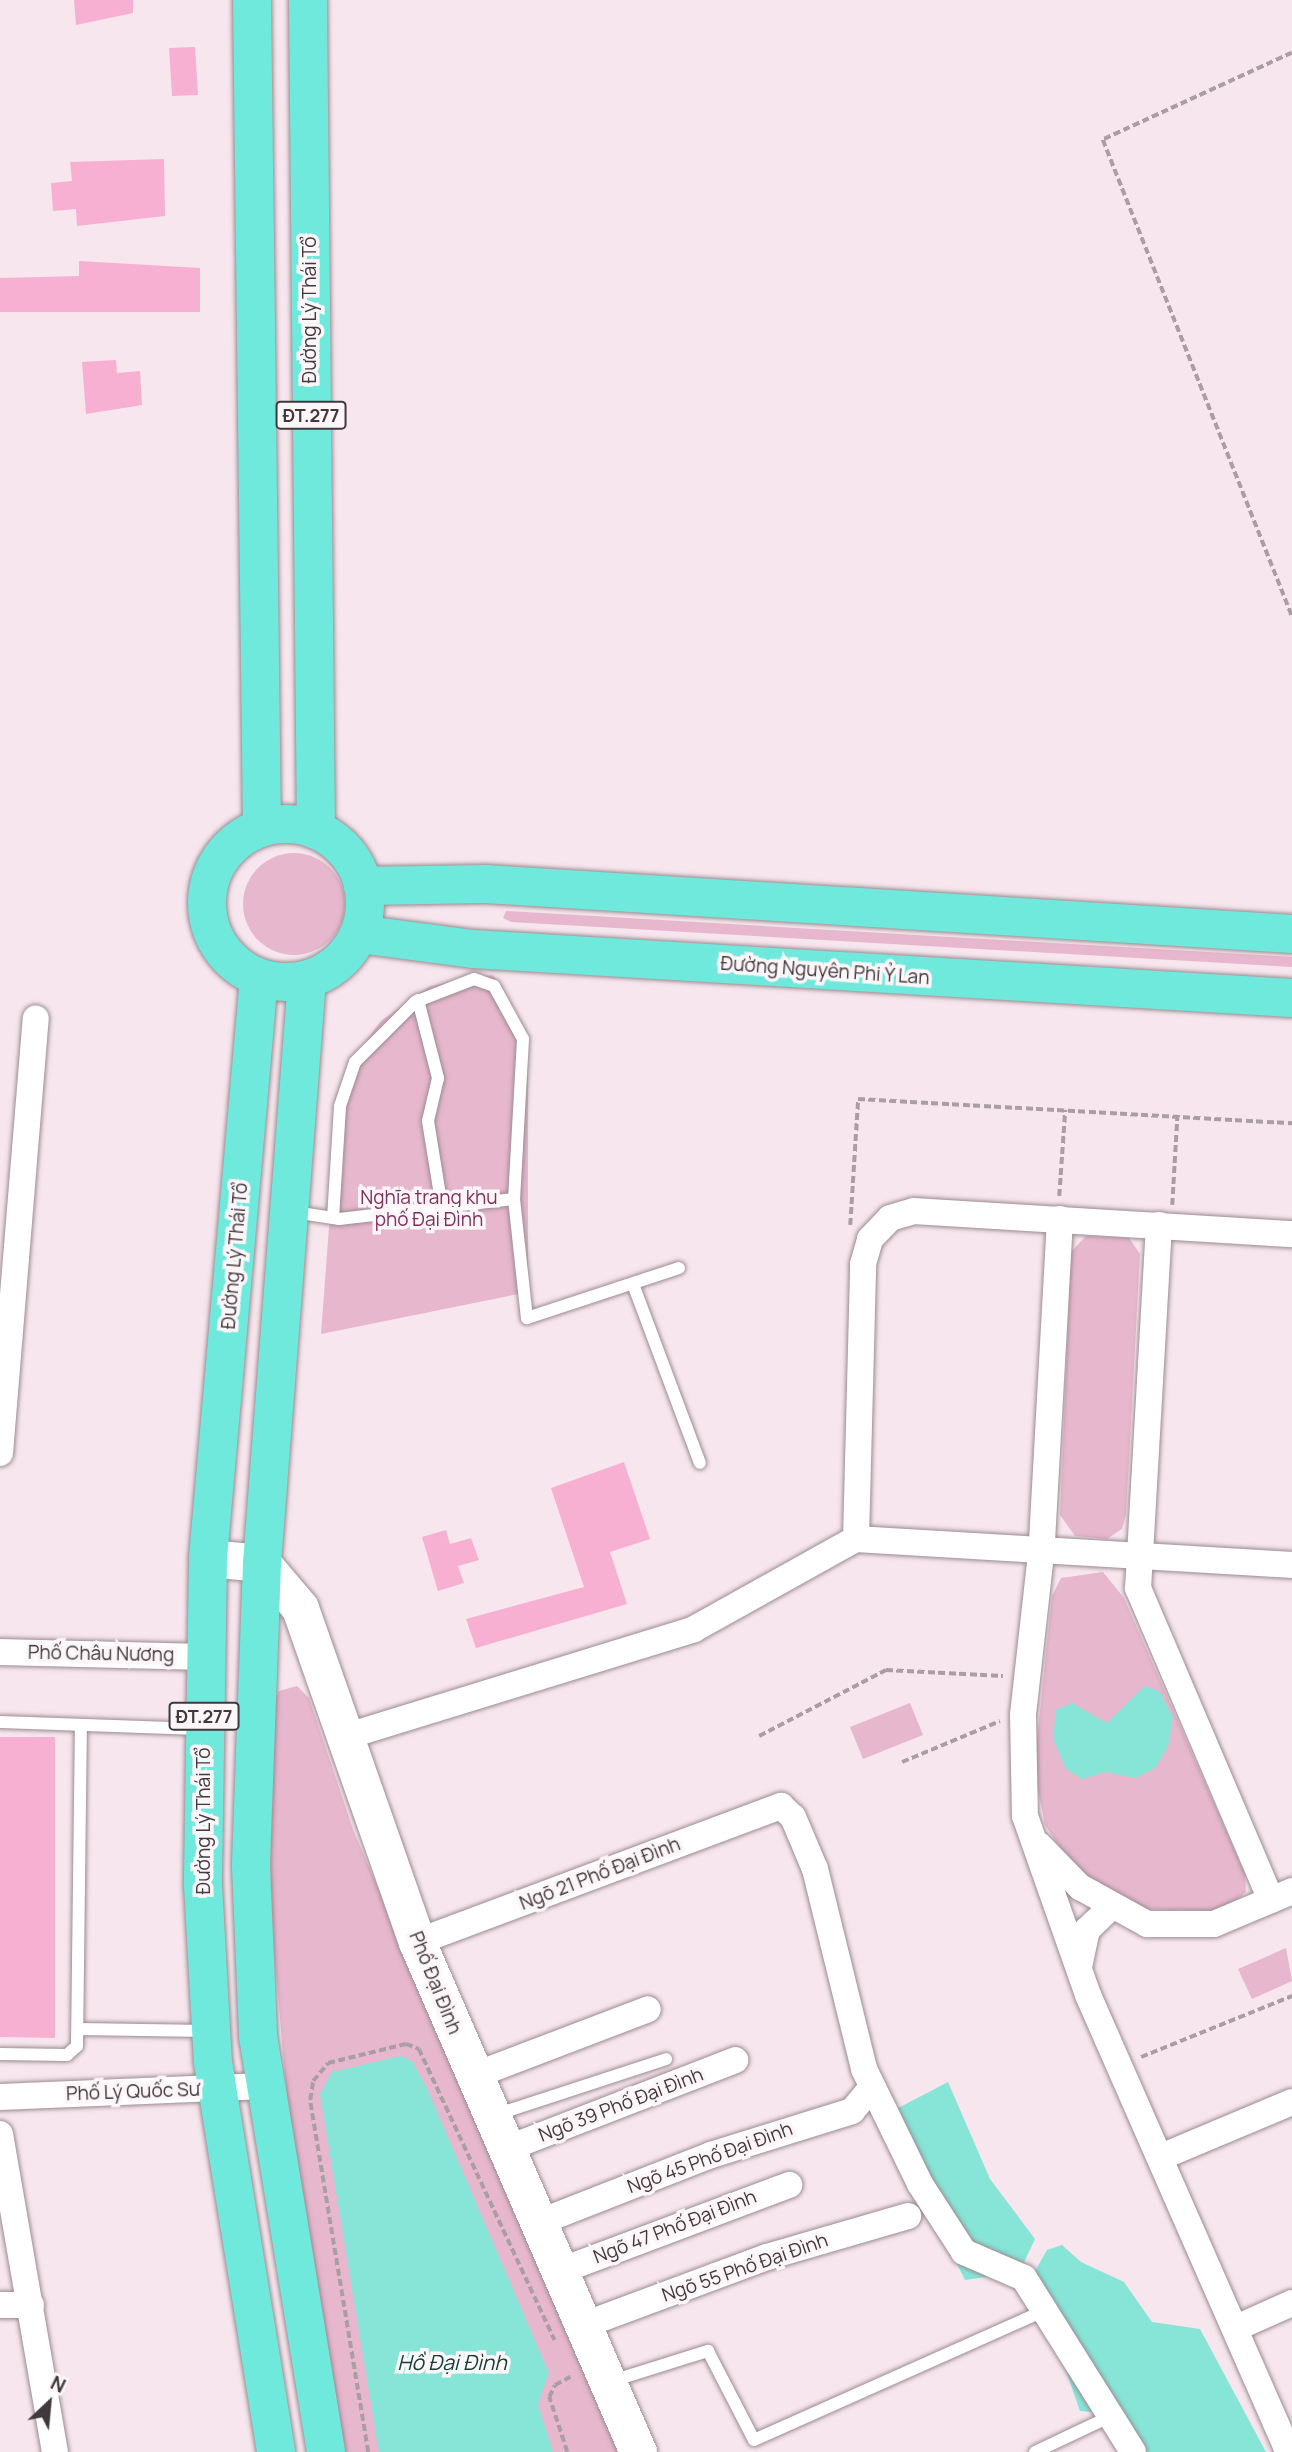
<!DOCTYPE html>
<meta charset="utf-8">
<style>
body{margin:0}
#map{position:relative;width:1292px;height:2452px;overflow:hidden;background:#f7e6ed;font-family:Manrope,sans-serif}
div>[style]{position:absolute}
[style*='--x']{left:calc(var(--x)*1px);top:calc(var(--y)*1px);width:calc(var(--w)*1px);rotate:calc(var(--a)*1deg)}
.green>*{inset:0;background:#e7b7cd}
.round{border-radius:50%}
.water>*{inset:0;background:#86e5d6}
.building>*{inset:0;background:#f7b0d1}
.path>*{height:3.5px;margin-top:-1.75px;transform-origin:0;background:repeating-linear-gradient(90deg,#aa9da3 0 7px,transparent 0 10.5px)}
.roads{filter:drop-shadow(0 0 2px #9b8b92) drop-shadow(0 0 2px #9b8b92)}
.lane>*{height:12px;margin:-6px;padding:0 6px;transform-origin:6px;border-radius:6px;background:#fff}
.street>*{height:26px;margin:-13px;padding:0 13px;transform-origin:13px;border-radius:13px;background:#fff}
.secondary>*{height:37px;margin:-18.5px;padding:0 18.5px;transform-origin:18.5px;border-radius:18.5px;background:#fff}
.primary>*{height:38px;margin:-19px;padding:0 19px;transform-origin:19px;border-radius:19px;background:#70e9dd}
.primary>.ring{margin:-19px;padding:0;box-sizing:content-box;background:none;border:38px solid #70e9dd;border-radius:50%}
span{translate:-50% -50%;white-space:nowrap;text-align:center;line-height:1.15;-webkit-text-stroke:7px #fdf6f9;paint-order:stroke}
.shield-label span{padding:2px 5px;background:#fdf6f9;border:2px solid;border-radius:5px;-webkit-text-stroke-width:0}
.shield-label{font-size:18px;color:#3f383c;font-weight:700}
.street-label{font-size:19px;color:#3f383c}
.park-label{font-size:19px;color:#802f5b}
.water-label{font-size:21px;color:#113d38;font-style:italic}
.north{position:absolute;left:14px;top:2368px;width:70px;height:70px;-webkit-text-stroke:5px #fdf6f9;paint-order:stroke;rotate:26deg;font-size:19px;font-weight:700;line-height:28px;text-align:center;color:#3f383c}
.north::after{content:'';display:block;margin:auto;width:24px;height:32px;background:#3f383c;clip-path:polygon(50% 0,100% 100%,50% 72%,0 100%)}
</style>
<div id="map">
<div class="green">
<i class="round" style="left:243px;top:853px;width:102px;height:102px"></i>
<i style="clip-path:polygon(506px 911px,1292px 957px,1292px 967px,511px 922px,503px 918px)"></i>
<i style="clip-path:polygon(493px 975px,528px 1037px,528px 1292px,321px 1334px,339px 1094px,347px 1067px,381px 1021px,430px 986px)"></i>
<i style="clip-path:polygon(1086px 1236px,1129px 1238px,1140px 1254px,1126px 1515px,1122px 1529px,1107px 1539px,1075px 1536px,1060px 1515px,1071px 1252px)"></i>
<i style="clip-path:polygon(1103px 1572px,1124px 1598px,1245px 1874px,1246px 1892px,1225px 1911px,1141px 1909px,1103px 1890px,1069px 1862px,1045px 1825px,1034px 1769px,1052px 1596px,1061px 1578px)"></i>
<i style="clip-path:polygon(297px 1686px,309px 1698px,354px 1832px,621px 2452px,342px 2452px,290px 2134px,270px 1903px,273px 1704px,279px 1691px)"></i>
<i style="clip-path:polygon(910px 1703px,923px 1735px,863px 1759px,850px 1727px)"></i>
<i style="clip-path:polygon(1286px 1948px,1292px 1981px,1252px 1999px,1238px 1969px)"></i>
</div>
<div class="water">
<i style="clip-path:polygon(1145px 1686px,1160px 1692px,1173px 1717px,1168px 1747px,1155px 1768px,1136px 1778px,1105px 1772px,1082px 1779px,1066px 1769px,1053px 1738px,1056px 1710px,1072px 1703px,1107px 1723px)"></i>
<i style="clip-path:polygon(401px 2056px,412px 2061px,427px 2088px,549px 2373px,538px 2404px,553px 2452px,379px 2452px,320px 2094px,332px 2072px)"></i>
<i style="clip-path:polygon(948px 2082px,990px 2179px,1035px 2239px,1019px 2273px,997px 2281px,992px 2276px,965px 2280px,883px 2116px)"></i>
<i style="clip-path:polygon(1062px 2245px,1081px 2262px,1124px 2282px,1152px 2322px,1200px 2329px,1266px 2452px,1127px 2452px,1103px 2413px,1080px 2411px,1060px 2354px,1023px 2292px,1047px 2250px)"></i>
</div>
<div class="building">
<i style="clip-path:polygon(74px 0,133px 0,133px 13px,76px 25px)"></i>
<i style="clip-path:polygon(195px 47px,198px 95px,172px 96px,169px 48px)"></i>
<i style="clip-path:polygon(164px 159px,165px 216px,77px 226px,76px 209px,53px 211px,51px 183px,72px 181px,70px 162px)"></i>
<i style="clip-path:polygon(79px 261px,200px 268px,200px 312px,0 312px,0 278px,79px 276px)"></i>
<i style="clip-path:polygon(116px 360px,117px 373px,140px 371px,142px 405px,86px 414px,82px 362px)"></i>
<i style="clip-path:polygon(624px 1462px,650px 1539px,610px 1552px,627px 1604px,476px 1648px,466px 1619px,584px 1587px,551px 1488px)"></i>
<i style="clip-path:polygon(446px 1530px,450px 1544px,471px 1538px,479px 1560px,458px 1566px,464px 1583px,438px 1591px,422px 1537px)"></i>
<i style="clip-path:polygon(0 1737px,55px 1737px,55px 2038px,0 2037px)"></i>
</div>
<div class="path">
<i style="--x:1292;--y:53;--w:208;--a:155.3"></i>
<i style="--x:1103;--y:140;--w:512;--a:68.34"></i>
<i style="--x:1059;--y:1196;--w:86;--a:-86"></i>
<i style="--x:1172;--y:1205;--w:88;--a:-86.7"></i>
<i style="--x:850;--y:1225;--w:126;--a:-86.4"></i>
<i style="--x:858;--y:1099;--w:435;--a:3.2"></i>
<i style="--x:759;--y:1736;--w:143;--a:-27.5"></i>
<i style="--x:886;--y:1670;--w:117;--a:2.9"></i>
<i style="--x:902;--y:1762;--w:106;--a:-22.7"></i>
<i style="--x:1141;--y:2057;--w:163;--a:-22"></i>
<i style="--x:368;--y:2452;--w:357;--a:-99.4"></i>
<i style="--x:310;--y:2100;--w:19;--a:-81"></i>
<i style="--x:313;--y:2081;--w:23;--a:-50"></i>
<i style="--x:328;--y:2063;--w:80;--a:-13.7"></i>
<i style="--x:406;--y:2044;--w:14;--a:21"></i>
<i style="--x:419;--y:2049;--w:321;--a:65"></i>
<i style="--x:567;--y:2452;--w:58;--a:-108.1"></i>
<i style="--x:549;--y:2397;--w:13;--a:-63"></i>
<i style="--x:555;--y:2385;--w:19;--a:-28"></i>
</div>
<div class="roads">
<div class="lane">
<i style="--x:418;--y:1000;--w:81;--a:75.6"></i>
<i style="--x:438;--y:1078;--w:44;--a:103.1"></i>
<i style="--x:428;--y:1121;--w:87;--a:80.8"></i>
<i style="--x:294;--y:1212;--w:46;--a:8.8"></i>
<i style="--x:339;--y:1219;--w:176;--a:-6.5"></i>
<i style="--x:514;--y:1199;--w:120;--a:83.8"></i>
<i style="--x:527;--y:1318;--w:160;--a:-18.2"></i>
<i style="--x:333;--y:1218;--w:112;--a:-86.4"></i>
<i style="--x:340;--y:1106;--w:46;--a:-71.2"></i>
<i style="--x:355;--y:1062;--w:85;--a:-45"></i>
<i style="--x:415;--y:1002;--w:63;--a:-21.3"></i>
<i style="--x:474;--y:979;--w:21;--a:19"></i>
<i style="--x:494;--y:986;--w:60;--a:61.3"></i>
<i style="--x:523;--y:1039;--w:160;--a:93.2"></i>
<i style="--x:633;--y:1284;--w:191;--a:69.5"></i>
<i style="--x:0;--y:1722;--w:200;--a:2"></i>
<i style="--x:78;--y:2029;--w:129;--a:0.9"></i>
<i style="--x:0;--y:2054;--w:67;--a:0.9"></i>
<i style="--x:67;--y:2055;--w:13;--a:-42"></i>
<i style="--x:77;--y:2046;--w:321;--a:-89.3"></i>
<i style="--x:495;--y:2115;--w:180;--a:-18.1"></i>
<i style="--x:612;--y:2381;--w:101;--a:-17.4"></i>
<i style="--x:708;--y:2351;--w:100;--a:62.7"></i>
<i style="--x:754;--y:2440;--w:320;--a:-24"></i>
<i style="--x:1035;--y:2452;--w:84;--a:-25.3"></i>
</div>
<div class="street">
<i style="--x:1060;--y:1219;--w:336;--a:93.2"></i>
<i style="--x:1041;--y:1554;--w:162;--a:96.4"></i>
<i style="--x:1023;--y:1715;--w:101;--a:88.9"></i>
<i style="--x:1025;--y:1816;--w:190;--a:70.6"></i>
<i style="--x:1088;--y:1995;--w:499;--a:66.3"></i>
<i style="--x:1159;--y:1225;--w:364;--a:93.3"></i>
<i style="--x:1138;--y:1588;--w:339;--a:66.9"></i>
<i style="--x:0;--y:1453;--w:436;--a:-85.3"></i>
<i style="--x:856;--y:1539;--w:275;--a:-88.5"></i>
<i style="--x:863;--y:1264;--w:26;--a:-74"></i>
<i style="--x:870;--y:1239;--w:29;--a:-46"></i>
<i style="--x:890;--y:1218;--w:25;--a:-16"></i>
<i style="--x:914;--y:1211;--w:379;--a:3.5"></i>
<i style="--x:0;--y:1652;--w:203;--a:1.4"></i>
<i style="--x:344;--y:1737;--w:366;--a:-17.1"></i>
<i style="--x:694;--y:1629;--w:185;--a:-29.1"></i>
<i style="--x:856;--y:1539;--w:437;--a:3.4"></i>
<i style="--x:1039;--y:1845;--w:59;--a:45.7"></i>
<i style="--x:1080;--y:1887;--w:77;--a:28.9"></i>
<i style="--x:1147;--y:1924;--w:67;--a:0"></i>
<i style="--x:1214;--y:1924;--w:85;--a:-22.9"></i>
<i style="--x:417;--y:1942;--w:389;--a:-20.5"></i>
<i style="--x:781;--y:1806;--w:16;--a:43"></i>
<i style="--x:793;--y:1817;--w:56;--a:67.1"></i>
<i style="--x:815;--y:1869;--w:206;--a:76.2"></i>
<i style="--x:864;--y:2069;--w:128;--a:64"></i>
<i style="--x:920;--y:2184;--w:81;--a:57.1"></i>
<i style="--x:964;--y:2252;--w:65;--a:23.4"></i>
<i style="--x:1024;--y:2278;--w:205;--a:57.9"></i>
<i style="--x:1079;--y:1967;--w:38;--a:-78"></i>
<i style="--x:1087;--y:1930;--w:32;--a:-44"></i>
<i style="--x:473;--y:2076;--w:187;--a:-20.9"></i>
<i style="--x:0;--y:2097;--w:265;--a:-2.4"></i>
<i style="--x:0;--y:2134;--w:323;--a:80.2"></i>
<i style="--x:506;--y:2149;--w:246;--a:-21.2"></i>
<i style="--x:1161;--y:2157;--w:142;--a:-22.8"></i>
<i style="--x:540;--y:2222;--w:184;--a:-21.4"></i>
<i style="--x:711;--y:2155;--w:148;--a:-17.3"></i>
<i style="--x:852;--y:2111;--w:31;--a:-50"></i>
<i style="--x:560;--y:2271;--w:245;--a:-20.6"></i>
<i style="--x:0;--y:2305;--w:31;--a:0"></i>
<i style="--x:584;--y:2325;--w:195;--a:-20.4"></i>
<i style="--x:767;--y:2257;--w:147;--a:-16.2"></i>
<i style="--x:1236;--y:2328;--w:61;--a:-24.1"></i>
</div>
<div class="secondary">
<i style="--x:208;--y:1558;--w:54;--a:5.3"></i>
<i style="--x:262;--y:1563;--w:59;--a:49.8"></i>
<i style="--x:300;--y:1608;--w:354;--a:70.7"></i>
<i style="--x:417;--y:1942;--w:556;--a:66.57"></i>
</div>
<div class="primary">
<i style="--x:252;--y:0;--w:827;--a:89.31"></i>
<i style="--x:308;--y:0;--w:830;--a:89.45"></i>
<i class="ring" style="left:207px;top:824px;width:120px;height:120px"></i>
<i style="--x:363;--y:886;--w:123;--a:-0.9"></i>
<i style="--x:486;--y:884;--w:808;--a:3.55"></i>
<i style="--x:359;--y:934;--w:115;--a:7.5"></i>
<i style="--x:473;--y:949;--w:820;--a:3.42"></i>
<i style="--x:259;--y:978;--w:582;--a:95.03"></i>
<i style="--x:208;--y:1558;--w:327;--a:90.9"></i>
<i style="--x:203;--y:1885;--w:177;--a:86.8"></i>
<i style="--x:213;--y:2062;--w:395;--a:80.8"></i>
<i style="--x:307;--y:980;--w:585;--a:94.41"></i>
<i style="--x:262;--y:1563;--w:303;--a:92.1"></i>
<i style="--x:251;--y:1866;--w:170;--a:87.6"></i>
<i style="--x:258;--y:2036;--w:422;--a:80.7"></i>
</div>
</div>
<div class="shield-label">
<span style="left:311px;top:415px">ĐT.277</span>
<span style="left:204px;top:1716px">ĐT.277</span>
</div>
<div class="street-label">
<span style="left:310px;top:310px;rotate:-90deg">Đường Lý Thái Tổ</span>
<span style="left:825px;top:971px;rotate:4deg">Đường Nguyên Phi Ỷ Lan</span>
<span style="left:235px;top:1256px;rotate:-85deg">Đường Lý Thái Tổ</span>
<span style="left:101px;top:1654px;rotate:1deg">Phố Châu Nương</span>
<span style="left:204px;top:1821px;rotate:-90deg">Đường Lý Thái Tổ</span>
<span style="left:600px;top:1874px;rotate:-21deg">Ngõ 21 Phố Đại Đình</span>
<span style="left:435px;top:1983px;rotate:68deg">Phố Đại Đình</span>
<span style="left:133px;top:2092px;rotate:-2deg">Phố Lý Quốc Sư</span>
<span style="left:621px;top:2105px;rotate:-21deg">Ngõ 39 Phố Đại Đình</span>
<span style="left:710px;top:2158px;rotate:-20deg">Ngõ 45 Phố Đại Đình</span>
<span style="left:675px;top:2227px;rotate:-21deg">Ngõ 47 Phố Đại Đình</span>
<span style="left:745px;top:2268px;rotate:-19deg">Ngõ 55 Phố Đại Đình</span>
</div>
<div class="park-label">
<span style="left:429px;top:1209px">Nghĩa trang khu<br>phố Đại Đình</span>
</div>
<div class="water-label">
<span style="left:452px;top:2362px">Hồ Đại Đình</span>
</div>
<div class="north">N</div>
</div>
